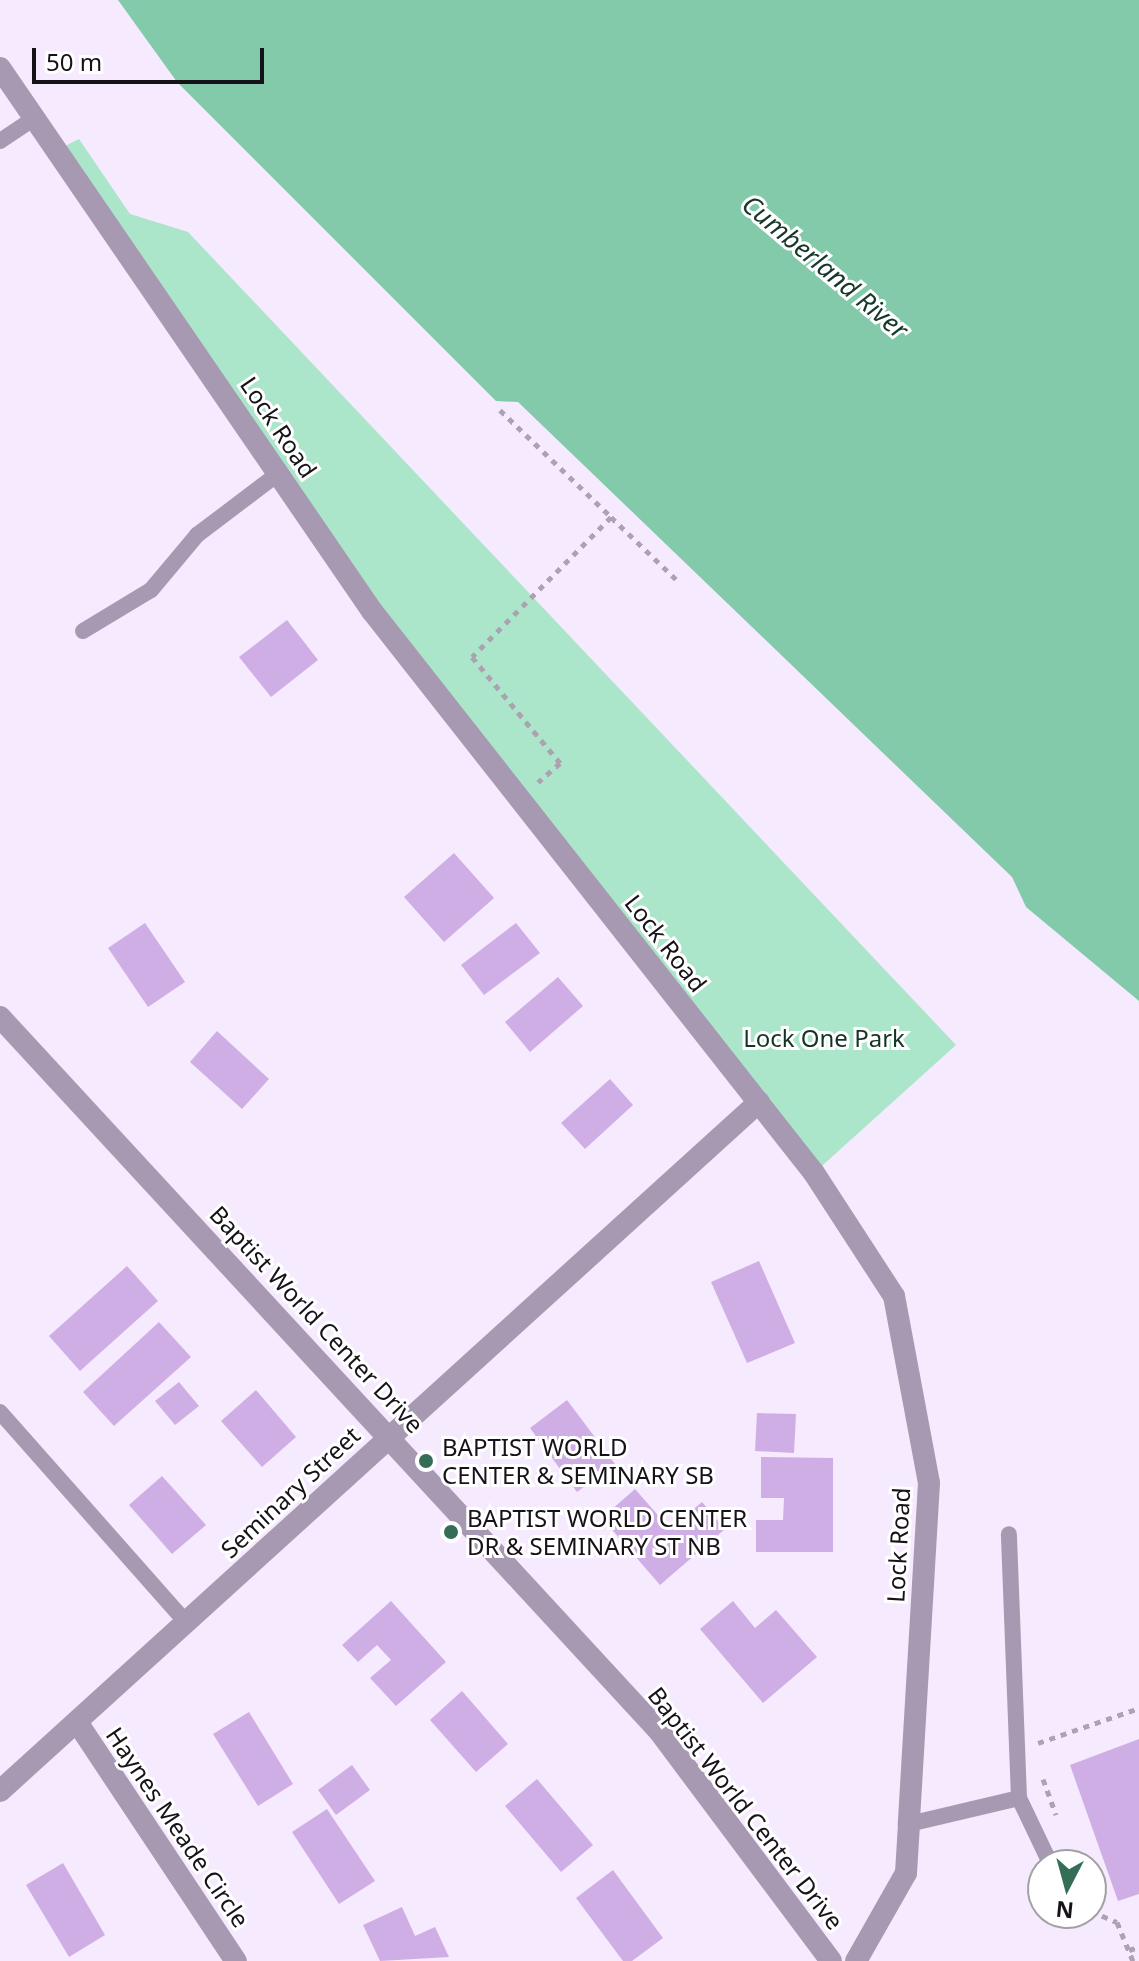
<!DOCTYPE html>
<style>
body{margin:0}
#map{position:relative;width:1139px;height:1961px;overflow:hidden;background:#f6eafe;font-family:"Noto Sans",sans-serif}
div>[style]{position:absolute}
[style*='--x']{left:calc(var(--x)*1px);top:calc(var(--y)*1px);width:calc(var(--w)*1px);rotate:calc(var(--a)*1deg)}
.green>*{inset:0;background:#abe5ca}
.water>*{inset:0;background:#83caab}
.building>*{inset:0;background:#cfaee6}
.path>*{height:5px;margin-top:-2.5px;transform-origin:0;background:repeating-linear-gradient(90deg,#aca2b2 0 6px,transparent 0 12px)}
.service>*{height:16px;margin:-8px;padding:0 8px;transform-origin:8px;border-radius:8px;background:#a699b1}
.minor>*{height:22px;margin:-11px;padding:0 11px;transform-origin:11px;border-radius:11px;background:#a699b1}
.tertiary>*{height:22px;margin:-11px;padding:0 11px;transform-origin:11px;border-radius:11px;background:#a699b1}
.dots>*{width:22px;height:22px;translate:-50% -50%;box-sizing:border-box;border:4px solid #fff;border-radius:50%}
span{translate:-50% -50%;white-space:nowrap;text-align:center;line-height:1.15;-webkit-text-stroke:6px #fff;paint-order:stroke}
.street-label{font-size:24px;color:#161218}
.park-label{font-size:24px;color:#133427}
.poi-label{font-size:24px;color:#161218}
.left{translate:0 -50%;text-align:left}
.water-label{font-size:26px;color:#16372a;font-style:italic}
.north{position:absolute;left:1027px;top:1849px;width:80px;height:80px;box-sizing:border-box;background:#fff;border:2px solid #a2a0a3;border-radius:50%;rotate:186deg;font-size:22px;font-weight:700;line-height:32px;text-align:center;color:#161218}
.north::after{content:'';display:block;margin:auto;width:28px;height:36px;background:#346e57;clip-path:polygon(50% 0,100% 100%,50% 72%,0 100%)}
.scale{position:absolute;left:32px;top:48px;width:232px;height:36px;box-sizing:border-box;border:4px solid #161218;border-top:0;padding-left:10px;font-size:24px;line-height:28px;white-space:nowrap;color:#161218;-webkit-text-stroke:6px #fff;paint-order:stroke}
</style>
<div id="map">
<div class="green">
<i style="clip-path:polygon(79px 139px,130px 214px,188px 232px,956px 1045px,814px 1173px,372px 611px,59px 149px)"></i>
</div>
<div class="water">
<i style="clip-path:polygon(118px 0,1139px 0,1139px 1001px,1026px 907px,1012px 877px,518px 402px,496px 401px,177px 82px)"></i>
</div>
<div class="building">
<i style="clip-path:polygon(287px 620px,318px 660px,271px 697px,239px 657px)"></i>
<i style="clip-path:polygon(454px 853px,494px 898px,444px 942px,404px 897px)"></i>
<i style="clip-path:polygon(145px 923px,185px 982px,148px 1007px,108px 948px)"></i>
<i style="clip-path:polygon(516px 923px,540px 953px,484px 995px,461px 965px)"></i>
<i style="clip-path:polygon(558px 977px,583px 1006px,530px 1052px,505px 1022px)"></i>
<i style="clip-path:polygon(217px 1031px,269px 1079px,242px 1109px,190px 1062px)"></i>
<i style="clip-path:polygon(610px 1079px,633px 1105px,585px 1149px,561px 1123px)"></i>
<i style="clip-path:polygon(759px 1261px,795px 1343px,747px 1363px,711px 1282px)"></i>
<i style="clip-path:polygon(127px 1266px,158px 1301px,80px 1371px,49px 1336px)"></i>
<i style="clip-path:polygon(159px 1322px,191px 1357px,114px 1426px,83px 1392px)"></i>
<i style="clip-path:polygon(179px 1382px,199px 1406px,175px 1425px,155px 1401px)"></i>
<i style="clip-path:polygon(256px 1390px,296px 1437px,262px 1467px,221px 1421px)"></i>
<i style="clip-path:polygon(567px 1400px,615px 1464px,577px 1492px,530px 1428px)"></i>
<i style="clip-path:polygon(757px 1413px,796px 1414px,794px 1453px,755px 1451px)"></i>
<i style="clip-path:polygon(761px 1457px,833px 1458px,833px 1552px,756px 1552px,756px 1520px,783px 1520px,784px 1498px,761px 1498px)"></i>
<i style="clip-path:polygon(162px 1476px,206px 1525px,172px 1554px,129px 1505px)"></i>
<i style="clip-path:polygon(635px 1489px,670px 1529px,702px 1502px,725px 1529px,660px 1585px,602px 1518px)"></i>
<i style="clip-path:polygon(391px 1601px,446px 1662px,396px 1706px,370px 1678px,391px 1660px,377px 1645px,358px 1662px,342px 1645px)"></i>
<i style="clip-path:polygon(733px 1601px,755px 1628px,776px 1610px,817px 1657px,763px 1703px,700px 1629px)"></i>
<i style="clip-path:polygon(462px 1691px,508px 1744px,476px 1772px,430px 1720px)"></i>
<i style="clip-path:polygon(249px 1712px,293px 1784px,258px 1806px,213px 1734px)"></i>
<i style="clip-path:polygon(1139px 1739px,1139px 1894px,1118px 1901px,1070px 1765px)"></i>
<i style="clip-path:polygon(352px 1765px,370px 1790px,336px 1815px,318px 1790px)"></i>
<i style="clip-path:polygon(537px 1779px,593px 1845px,561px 1872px,505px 1806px)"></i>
<i style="clip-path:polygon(327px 1809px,375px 1881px,339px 1904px,292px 1832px)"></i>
<i style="clip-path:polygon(63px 1863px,105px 1935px,69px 1957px,26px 1885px)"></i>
<i style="clip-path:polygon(613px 1870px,663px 1938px,632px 1961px,623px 1961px,576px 1898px)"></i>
<i style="clip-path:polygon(402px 1907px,415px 1936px,435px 1927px,449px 1957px,380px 1961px,363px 1925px)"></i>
</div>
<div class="path">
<i style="--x:500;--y:410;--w:154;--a:43.9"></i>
<i style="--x:611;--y:517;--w:197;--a:134.8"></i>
<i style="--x:472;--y:657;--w:138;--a:50.3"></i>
<i style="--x:560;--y:763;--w:29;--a:139"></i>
<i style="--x:611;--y:517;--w:94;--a:43.7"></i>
<i style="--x:1038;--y:1743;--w:107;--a:-19.1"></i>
<i style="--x:1043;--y:1779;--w:38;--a:70"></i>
<i style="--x:1091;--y:1911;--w:28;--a:23"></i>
<i style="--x:1117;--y:1922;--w:42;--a:67.7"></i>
<i style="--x:1129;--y:1950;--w:10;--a:-17"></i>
</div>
<div class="service">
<i style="--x:0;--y:141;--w:43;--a:-33.7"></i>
<i style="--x:83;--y:631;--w:79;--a:-31.1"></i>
<i style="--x:151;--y:590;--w:72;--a:-50.1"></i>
<i style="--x:197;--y:535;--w:103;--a:-37.1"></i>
<i style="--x:0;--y:1412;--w:282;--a:48.5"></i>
<i style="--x:1019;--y:1798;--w:74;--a:64.5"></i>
<i style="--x:909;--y:1824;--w:113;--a:-13.3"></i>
<i style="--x:1019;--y:1798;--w:264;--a:-92.2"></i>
<i style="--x:1069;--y:1913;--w:1;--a:90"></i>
</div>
<div class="minor">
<i style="--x:0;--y:68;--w:658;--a:55.59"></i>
<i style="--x:372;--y:611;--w:715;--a:51.82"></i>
<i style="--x:814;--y:1173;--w:147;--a:57"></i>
<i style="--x:894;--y:1296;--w:190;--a:79.4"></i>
<i style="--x:929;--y:1483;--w:342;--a:93.4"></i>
<i style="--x:909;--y:1824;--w:49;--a:93.5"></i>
<i style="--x:906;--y:1873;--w:101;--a:119.6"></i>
<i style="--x:77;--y:1722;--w:287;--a:56.4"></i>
<i style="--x:0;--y:1791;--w:1025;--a:-42.23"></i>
</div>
<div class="tertiary">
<i style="--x:0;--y:1017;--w:972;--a:47.29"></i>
<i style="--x:659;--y:1731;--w:287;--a:53.2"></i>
</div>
<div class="dots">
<i style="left:426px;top:1461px;background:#346e57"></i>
<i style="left:451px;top:1532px;background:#346e57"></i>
</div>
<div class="street-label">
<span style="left:279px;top:427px;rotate:56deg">Lock Road</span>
<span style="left:666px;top:943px;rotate:52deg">Lock Road</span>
<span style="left:317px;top:1319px;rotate:47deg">Baptist World Center Drive</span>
<span style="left:290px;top:1492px;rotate:-43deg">Seminary Street</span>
<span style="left:898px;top:1545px;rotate:-87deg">Lock Road</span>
<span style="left:746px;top:1808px;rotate:52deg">Baptist World Center Drive</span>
<span style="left:178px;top:1827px;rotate:56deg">Haynes Meade Circle</span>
</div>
<div class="park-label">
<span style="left:824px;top:1038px">Lock One Park</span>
</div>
<div class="poi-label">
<span class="left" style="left:442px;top:1461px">BAPTIST WORLD<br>CENTER &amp; SEMINARY SB</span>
<span class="left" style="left:467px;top:1532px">BAPTIST WORLD CENTER<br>DR &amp; SEMINARY ST NB</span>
</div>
<div class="water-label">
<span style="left:825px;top:267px;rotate:40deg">Cumberland River</span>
</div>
<div class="north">N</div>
<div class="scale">50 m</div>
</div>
